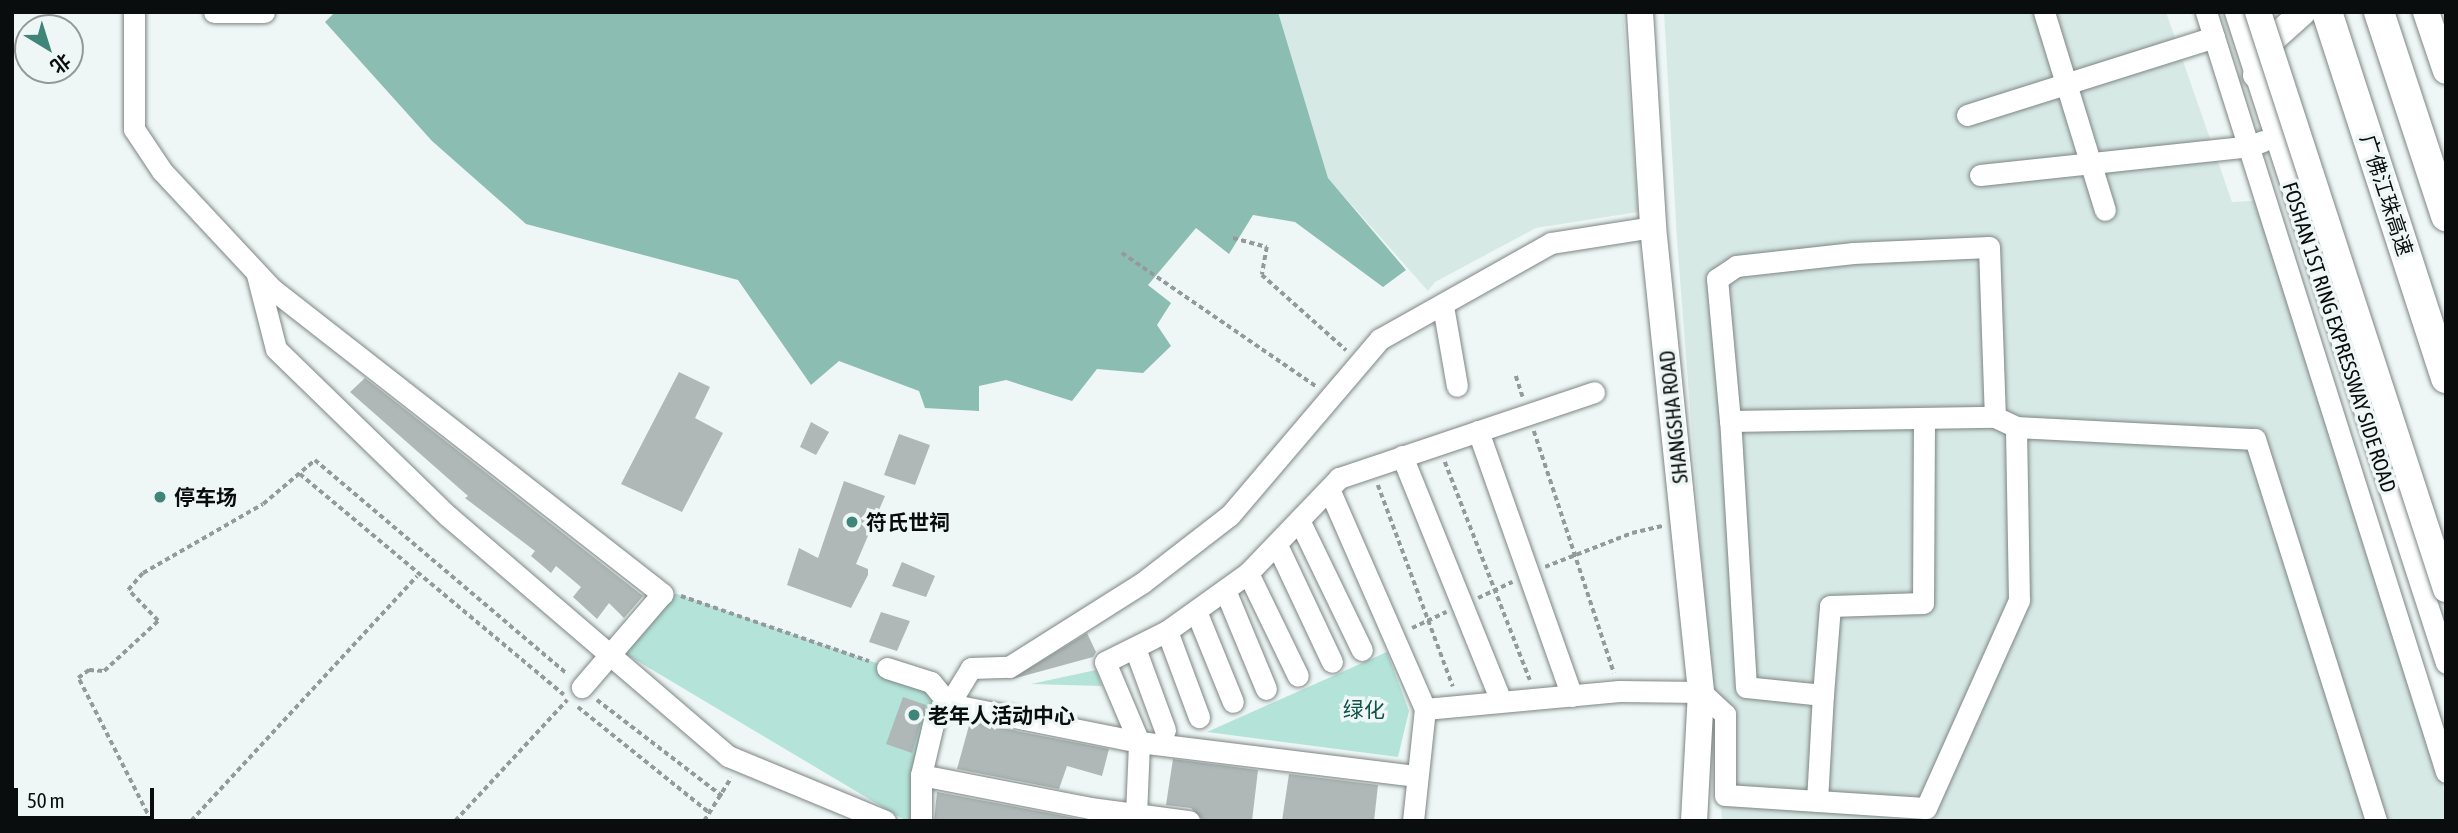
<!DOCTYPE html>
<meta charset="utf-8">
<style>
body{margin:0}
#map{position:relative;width:2458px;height:833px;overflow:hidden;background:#eef7f5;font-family:"Asap Condensed","Noto Sans SC",sans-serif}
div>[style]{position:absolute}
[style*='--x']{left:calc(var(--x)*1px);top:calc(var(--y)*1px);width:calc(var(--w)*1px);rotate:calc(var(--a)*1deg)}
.built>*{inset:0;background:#d7e9e5}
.green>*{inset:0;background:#b4e3d9}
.forest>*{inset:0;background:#8cbdb3}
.building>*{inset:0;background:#afb8b6}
.path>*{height:3.5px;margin-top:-1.75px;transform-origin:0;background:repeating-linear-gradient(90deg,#949a99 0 5px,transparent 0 8.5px)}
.roads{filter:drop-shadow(0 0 2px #7e8684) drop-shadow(0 0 2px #7e8684)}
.minor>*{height:21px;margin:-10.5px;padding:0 10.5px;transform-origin:10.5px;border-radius:10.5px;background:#fff}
.major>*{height:26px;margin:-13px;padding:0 13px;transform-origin:13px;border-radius:13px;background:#fff}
.highway>*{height:30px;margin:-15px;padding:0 15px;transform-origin:15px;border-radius:15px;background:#fff}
.bridges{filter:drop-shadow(0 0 2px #7e8684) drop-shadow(0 0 2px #7e8684)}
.major-bridge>*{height:26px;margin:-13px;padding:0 13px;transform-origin:13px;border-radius:13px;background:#fff}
.dots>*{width:19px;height:19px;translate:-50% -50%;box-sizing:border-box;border:4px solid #eef7f5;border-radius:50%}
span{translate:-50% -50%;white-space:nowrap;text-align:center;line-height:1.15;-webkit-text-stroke:7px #eef7f5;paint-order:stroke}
.street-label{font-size:21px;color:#0a0d0d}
.poi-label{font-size:21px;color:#0a0d0d;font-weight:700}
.left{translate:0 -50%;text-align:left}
.park-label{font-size:21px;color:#0f544a}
.frame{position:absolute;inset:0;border:14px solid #0a0d0d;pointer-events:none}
.north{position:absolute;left:14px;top:14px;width:70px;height:70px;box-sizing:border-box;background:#eef7f5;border:2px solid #939998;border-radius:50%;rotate:142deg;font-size:19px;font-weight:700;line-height:28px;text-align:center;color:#0a0d0d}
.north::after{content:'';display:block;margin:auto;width:24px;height:32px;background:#408579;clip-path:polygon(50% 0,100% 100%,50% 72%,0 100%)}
.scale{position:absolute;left:14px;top:788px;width:140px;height:32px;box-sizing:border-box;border:4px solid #0a0d0d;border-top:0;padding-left:9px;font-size:21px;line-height:24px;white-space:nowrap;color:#0a0d0d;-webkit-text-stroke:5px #eef7f5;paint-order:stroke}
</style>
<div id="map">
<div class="built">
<i style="clip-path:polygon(1278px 12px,1623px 12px,1638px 212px,1536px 228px,1435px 282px,1428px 291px,1328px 178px)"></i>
<i style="clip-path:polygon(1664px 12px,2166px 12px,2232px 202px,2268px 200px,2446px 798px,2446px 821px,1722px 821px,1677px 240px)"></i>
</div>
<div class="green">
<i style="clip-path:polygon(662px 594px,677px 594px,931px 682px,949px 704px,916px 821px,906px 821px,619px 650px)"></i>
<i style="clip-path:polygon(1387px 652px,1409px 711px,1398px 757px,1207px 732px)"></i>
<i style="clip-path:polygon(1096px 670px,1102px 686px,1031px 684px)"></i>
</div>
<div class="forest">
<i style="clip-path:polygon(335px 12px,1278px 12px,1328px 178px,1406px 270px,1383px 287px,1295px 222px,1253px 215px,1229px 254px,1196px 228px,1148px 285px,1171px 303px,1157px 325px,1171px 346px,1143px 373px,1097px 369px,1072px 401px,1006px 380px,979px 386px,979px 411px,925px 408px,919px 391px,839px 361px,811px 385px,738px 280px,526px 224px,432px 141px,325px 22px)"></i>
</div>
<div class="building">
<i style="clip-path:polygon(679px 372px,710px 387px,695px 418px,723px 433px,682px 512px,621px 484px)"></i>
<i style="clip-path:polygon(365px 378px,643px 596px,624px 618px,609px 603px,597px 619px,573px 597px,581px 587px,556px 566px,551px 573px,531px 556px,535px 551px,465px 498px,468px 496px,350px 392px)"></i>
<i style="clip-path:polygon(811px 422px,829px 432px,816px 455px,800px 447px)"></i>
<i style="clip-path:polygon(899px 434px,930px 445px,915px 485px,884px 475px)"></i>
<i style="clip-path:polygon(844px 481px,885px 496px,856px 564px,868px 569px,868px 575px,851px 608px,787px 585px,799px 548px,818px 558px)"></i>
<i style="clip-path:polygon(902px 562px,935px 576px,926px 597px,892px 586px)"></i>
<i style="clip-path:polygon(881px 612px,910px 621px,897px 651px,869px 642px)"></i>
<i style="clip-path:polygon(1087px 633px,1096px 652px,1093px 657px,1012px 679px)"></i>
<i style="clip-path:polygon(903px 697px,926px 705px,912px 753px,886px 744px)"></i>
<i style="clip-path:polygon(970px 722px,1109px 749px,1102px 776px,1067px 766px,1059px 789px,957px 769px)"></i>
<i style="clip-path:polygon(1173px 759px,1258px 770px,1252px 821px,1202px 819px,1191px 808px,1166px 805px)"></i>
<i style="clip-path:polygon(1289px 774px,1378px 785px,1374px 821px,1282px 821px)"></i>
<i style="clip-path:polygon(937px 792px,1085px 820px,1085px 821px,934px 821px)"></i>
</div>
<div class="path">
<i style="--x:1233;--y:238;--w:35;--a:15"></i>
<i style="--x:1267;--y:247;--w:28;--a:100"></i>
<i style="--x:1262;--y:275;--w:113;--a:41.8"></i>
<i style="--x:1122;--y:253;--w:237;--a:34.5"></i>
<i style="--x:1516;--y:376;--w:22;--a:72"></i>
<i style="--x:1534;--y:431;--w:255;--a:71.7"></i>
<i style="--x:1445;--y:462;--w:234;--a:68.7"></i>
<i style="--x:300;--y:474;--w:344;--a:39.9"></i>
<i style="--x:1378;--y:485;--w:215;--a:69.6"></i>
<i style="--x:1545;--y:567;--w:93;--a:-21.3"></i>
<i style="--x:1632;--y:533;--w:32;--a:-13"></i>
<i style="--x:681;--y:596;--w:199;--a:19.1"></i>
<i style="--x:1478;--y:598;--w:38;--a:-25"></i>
<i style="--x:1412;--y:628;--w:38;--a:-25"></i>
<i style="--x:597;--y:700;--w:158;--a:37.5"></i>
<i style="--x:578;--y:707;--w:169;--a:38.8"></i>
<i style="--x:151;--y:821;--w:161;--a:-117"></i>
<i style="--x:78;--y:678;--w:14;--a:-36"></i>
<i style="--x:89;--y:670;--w:15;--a:4"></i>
<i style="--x:104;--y:671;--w:74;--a:-42.8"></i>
<i style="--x:158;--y:621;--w:43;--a:-134.1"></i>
<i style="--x:128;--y:590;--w:23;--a:-49"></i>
<i style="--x:143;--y:573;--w:138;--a:-29.9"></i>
<i style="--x:263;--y:504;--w:68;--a:-40.2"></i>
<i style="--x:315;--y:460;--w:331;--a:40.3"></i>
<i style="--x:191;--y:821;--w:333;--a:-47.3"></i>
<i style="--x:455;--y:821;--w:165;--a:-47.2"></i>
<i style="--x:704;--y:821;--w:51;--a:-57.9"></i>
</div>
<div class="roads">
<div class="minor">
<i style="--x:134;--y:12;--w:117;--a:90"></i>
<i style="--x:134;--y:129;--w:50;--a:56.3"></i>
<i style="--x:162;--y:171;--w:160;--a:47"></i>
<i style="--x:271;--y:288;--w:497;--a:38"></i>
<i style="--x:662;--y:594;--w:123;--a:130.7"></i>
<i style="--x:214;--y:12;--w:50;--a:0"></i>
<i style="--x:2044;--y:12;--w:207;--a:72.9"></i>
<i style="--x:2206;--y:12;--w:797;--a:72.47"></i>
<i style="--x:2235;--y:12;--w:684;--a:72.04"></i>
<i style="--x:1967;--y:115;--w:259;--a:-17.5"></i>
<i style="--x:1980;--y:175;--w:272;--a:-6.1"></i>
<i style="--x:2250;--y:146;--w:14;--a:-21"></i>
<i style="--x:257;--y:275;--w:76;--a:75.6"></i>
<i style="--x:276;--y:349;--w:240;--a:44.2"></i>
<i style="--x:448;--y:516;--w:369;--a:40.6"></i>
<i style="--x:728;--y:756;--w:170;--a:22.5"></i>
<i style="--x:1443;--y:306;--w:81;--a:80.1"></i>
<i style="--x:1924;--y:418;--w:185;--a:90.3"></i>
<i style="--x:1923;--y:603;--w:93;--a:178.2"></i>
<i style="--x:1830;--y:606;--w:89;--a:94.5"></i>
<i style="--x:1823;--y:695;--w:77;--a:-174.1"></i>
<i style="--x:1746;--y:687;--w:266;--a:-93.4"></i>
<i style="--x:1730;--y:421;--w:265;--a:-0.9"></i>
<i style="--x:1995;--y:417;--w:23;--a:25"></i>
<i style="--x:1730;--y:421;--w:143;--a:-95.2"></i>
<i style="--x:1717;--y:279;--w:23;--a:-34"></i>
<i style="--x:1736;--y:266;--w:118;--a:-6.3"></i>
<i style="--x:1853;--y:253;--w:136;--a:-2.5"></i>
<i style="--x:1989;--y:247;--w:170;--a:88"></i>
<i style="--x:1478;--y:431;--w:281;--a:70.5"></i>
<i style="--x:1402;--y:456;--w:264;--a:68"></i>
<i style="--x:1329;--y:489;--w:240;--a:66.4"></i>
<i style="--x:1300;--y:522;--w:142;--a:64.2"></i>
<i style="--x:1277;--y:545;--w:129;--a:64.8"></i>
<i style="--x:1248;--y:573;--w:114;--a:64.1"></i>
<i style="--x:1225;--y:590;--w:107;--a:67.5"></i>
<i style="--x:1196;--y:611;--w:98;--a:67.9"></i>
<i style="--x:1167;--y:631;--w:92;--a:69.6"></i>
<i style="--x:1136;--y:651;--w:84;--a:69.8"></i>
<i style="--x:887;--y:668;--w:46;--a:17.7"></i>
<i style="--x:931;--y:682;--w:28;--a:51"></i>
<i style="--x:949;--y:704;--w:194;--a:11.3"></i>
<i style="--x:1139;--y:742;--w:278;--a:7"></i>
<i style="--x:921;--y:775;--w:172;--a:11"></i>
<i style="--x:1090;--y:808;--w:100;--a:7.5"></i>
<i style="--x:1817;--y:801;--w:106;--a:-86.8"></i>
<i style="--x:1136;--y:815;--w:73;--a:-87.6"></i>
<i style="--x:1139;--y:742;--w:87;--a:-113"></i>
<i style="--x:1105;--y:662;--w:69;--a:-26.6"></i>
<i style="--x:1167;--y:631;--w:100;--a:-35.6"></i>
<i style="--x:1248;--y:573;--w:132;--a:-46.2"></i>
<i style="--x:1339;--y:478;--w:269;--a:-18.6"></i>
<i style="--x:921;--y:821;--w:46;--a:-90"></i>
<i style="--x:921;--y:775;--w:61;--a:-76.7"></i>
<i style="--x:935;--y:716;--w:18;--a:-41"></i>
<i style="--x:949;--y:704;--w:42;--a:-58.6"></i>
<i style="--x:971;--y:668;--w:38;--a:-2"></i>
<i style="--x:1009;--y:667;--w:157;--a:-32.3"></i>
<i style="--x:1142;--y:583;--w:111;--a:-37.7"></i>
<i style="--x:1230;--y:515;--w:231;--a:-49.6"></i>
<i style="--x:1380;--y:339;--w:196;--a:-29.3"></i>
<i style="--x:1551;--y:243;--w:103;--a:-8.9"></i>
<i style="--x:1413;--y:821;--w:113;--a:-83.9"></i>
<i style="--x:1425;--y:709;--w:195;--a:-5.3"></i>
<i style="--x:1619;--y:691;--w:82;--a:0.7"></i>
<i style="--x:1701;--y:692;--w:33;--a:43"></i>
<i style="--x:1725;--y:714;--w:81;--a:90"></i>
<i style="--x:1725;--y:795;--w:201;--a:3.7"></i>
<i style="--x:1926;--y:808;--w:228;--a:-65.9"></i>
<i style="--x:2019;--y:600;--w:173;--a:-91"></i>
<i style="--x:2016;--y:427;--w:239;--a:2.9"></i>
<i style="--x:2255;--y:439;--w:401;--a:72.4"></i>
</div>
<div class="major">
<i style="--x:1640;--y:12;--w:215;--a:86.5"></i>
<i style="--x:1653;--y:227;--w:467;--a:84.1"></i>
<i style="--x:1701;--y:692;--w:129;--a:93.1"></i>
<i style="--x:2426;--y:12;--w:62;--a:71.3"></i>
<i style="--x:2256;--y:75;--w:29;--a:-74"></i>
<i style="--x:2264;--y:47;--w:52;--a:-41.9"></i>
</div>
<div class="highway">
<i style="--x:2327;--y:12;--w:385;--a:72"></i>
<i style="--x:2379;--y:12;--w:215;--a:71.8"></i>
</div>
</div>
<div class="bridges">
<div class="major-bridge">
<i style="--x:2258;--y:12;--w:607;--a:71.95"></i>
</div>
</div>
<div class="dots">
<i style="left:160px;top:497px;background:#408579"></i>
<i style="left:852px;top:522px;background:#408579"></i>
<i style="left:914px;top:715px;background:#408579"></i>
</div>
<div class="street-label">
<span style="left:2387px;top:195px;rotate:72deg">广佛江珠高速</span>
<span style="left:2340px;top:337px;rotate:72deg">FOSHAN 1ST RING EXPRESSWAY SIDE ROAD</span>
<span style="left:1673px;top:417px;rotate:-96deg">SHANGSHA ROAD</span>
</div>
<div class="poi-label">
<span class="left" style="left:174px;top:497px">停车场</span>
<span class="left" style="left:866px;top:522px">符氏世祠</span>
<span class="left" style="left:928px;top:715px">老年人活动中心</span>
</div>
<div class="park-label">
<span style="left:1364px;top:709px">绿化</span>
</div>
<div class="frame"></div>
<div class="north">北</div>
<div class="scale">50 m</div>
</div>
